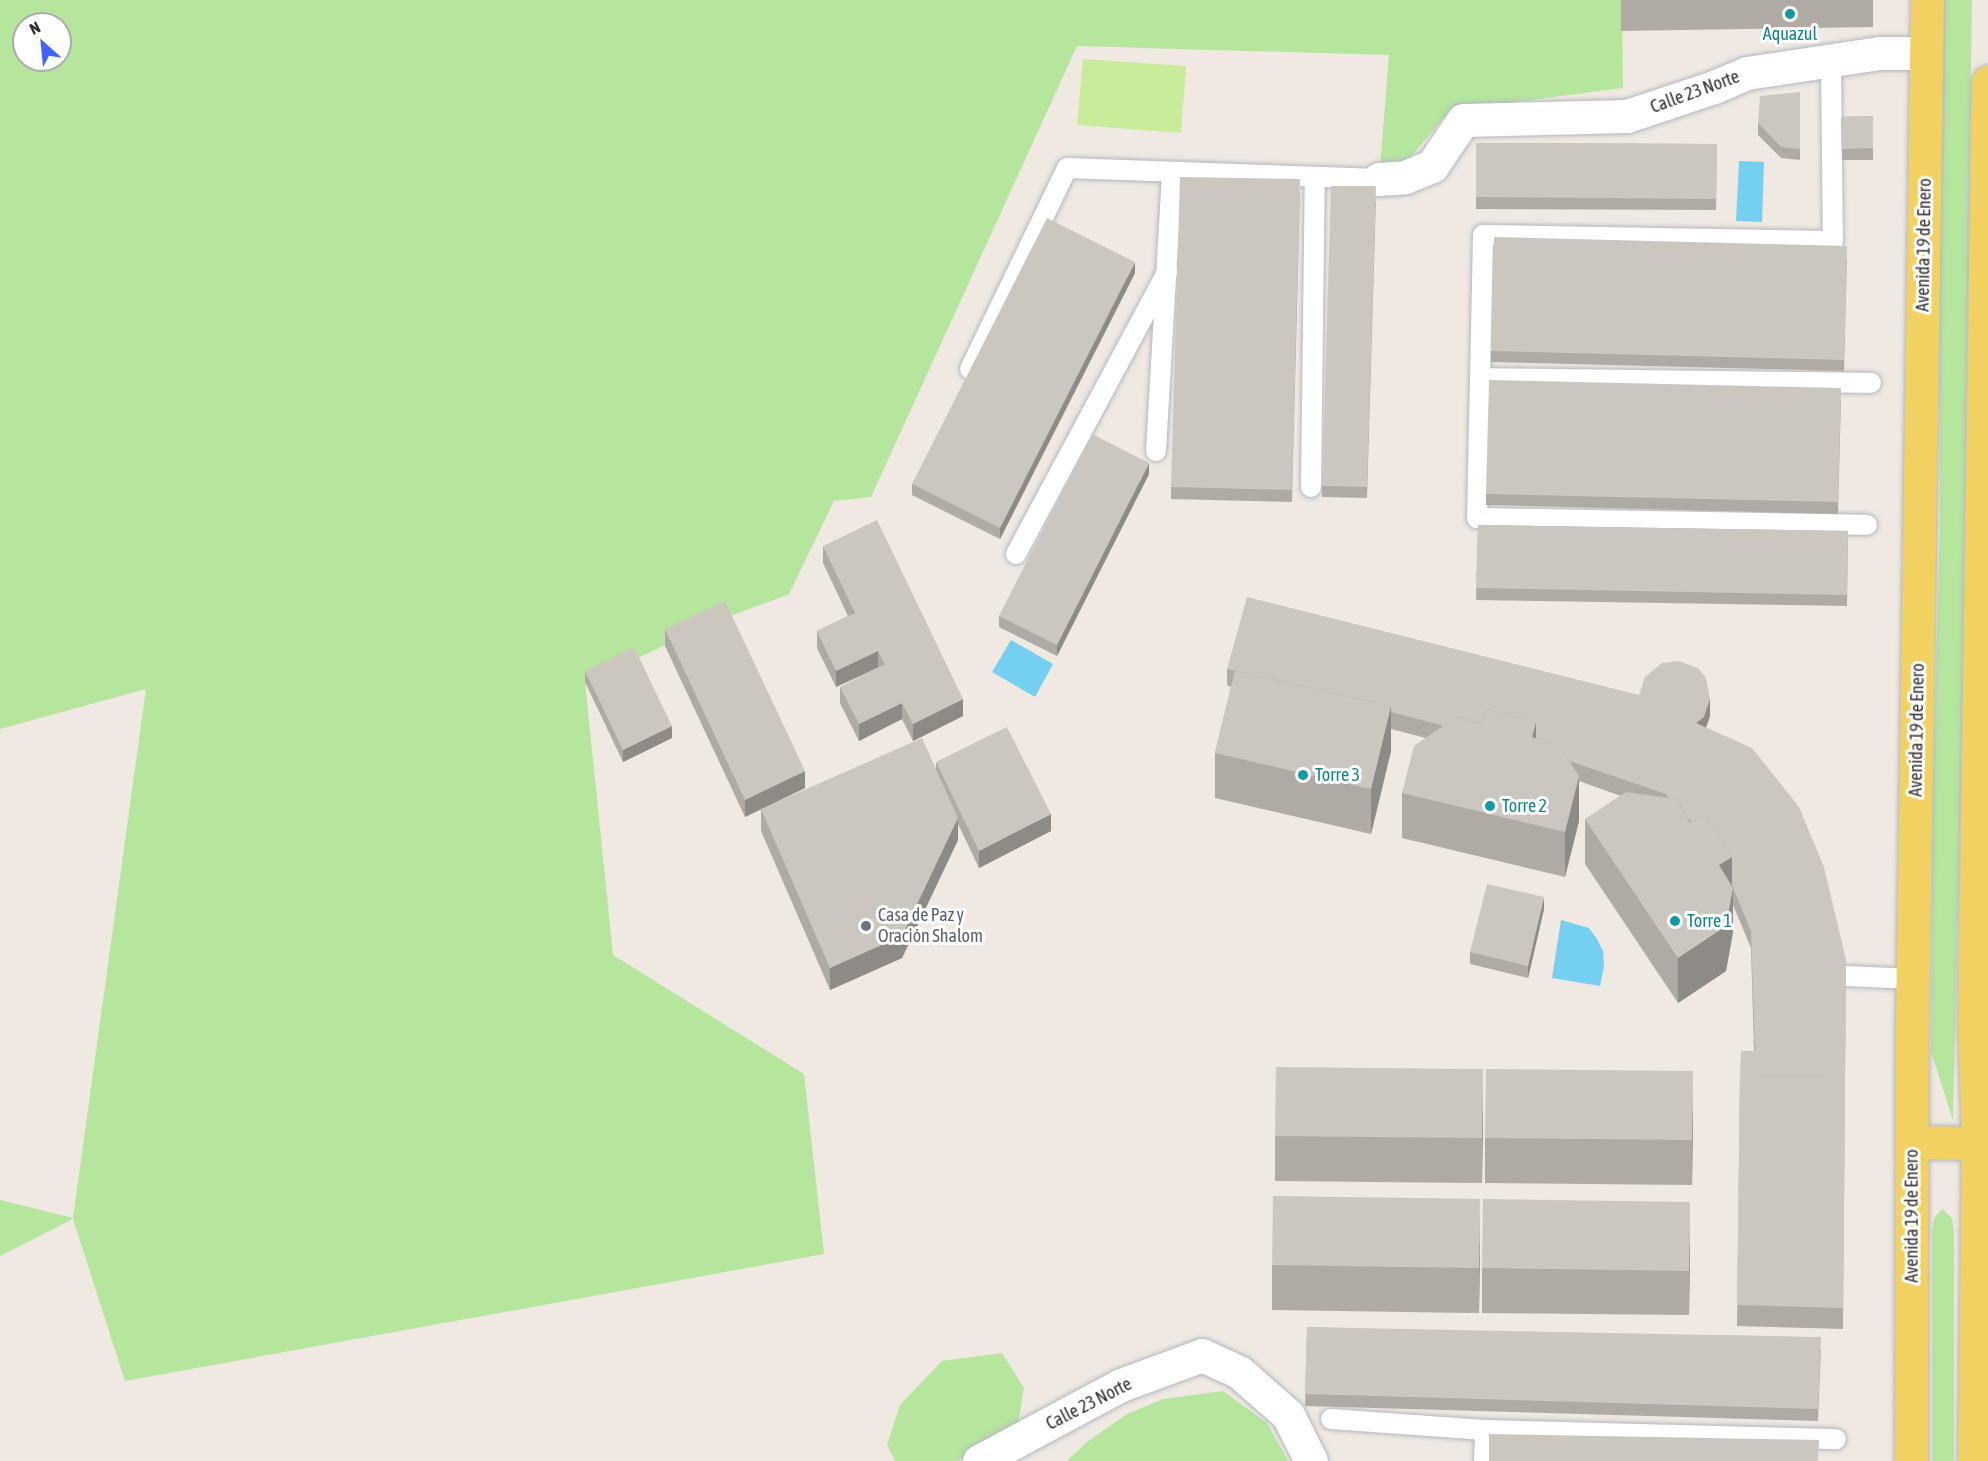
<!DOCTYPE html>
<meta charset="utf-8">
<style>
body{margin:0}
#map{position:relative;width:1988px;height:1461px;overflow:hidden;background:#efe9e1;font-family:"Asap Condensed",sans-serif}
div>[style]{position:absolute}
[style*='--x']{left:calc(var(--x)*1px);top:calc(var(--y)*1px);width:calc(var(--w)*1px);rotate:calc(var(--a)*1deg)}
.green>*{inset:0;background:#b6e59e}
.pitch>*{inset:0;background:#c9ec9a}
.water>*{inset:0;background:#75cff0}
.roads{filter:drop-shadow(0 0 2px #b4b7c1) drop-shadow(0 0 2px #b4b7c1)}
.service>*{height:20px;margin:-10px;padding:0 10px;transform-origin:10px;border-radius:10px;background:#fff}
.minor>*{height:33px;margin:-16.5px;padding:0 16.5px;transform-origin:16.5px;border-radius:16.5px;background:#fff}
.primary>*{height:33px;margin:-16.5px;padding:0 16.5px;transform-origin:16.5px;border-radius:16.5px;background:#f2d163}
.wall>*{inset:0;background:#afaba4}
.shaded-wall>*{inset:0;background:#8e8b86}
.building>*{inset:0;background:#cbc7bf}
.dots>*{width:16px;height:16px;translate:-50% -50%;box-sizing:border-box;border:3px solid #fff;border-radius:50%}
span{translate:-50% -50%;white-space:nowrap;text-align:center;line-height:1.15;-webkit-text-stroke:6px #fff;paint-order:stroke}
.culture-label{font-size:18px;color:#0d838f}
.left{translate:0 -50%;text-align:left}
.street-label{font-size:18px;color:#2e2e2e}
.worship-label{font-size:18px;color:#5b616d}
.north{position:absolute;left:12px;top:12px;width:60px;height:60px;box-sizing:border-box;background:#fff;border:2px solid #ababab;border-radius:50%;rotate:333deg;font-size:16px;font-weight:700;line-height:24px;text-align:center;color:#2e2e2e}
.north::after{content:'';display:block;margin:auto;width:21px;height:27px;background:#4264fb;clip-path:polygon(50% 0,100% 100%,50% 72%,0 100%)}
</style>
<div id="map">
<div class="green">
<i style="clip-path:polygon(evenodd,0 0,1622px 0,1623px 88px,1467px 108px,1446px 115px,1410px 158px,1379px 179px,1389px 55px,1077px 46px,871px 497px,834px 501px,789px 594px,725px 618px,585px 682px,613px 955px,804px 1074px,824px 1254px,125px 1381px,73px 1219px,0 1256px,0 1200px,73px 1218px,146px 689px,0 729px,0 0,24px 24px,60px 24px,60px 60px,24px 60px,24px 24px)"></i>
<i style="clip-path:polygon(1944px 0,1972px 0,1961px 788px,1953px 1120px,1931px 1052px,1933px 789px,1940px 521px,1939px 227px)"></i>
<i style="clip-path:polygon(1942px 1209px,1952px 1218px,1954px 1233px,1954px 1461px,1932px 1461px,1932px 1232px,1934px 1218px)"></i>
<i style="clip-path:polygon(1002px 1353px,1024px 1388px,1018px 1425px,957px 1461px,895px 1461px,887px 1445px,900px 1405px,942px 1361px)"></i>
<i style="clip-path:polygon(1223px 1391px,1267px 1423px,1288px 1461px,1067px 1461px,1087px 1442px,1127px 1414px,1163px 1399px)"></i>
</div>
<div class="pitch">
<i style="clip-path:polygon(1083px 59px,1186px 66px,1181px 133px,1077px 125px)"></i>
</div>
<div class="water">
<i style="clip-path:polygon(1739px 161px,1764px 162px,1762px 222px,1736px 221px)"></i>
<i style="clip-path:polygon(1011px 640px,1053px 664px,1035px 697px,992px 672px)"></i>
<i style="clip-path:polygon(1561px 920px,1589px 928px,1597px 939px,1603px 951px,1604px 966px,1600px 986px,1552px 978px)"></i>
</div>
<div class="roads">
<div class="service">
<i style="--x:1831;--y:60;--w:181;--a:89.4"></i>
<i style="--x:1833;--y:241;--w:350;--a:-179"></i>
<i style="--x:1483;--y:235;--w:283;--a:91.2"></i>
<i style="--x:1477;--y:518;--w:390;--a:1"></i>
<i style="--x:970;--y:369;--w:223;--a:-64.2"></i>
<i style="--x:1067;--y:168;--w:312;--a:2"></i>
<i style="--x:1480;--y:378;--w:391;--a:0.7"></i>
<i style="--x:1156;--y:451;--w:278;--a:-86.7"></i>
<i style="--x:1311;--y:487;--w:310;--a:-89.3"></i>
<i style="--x:1016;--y:554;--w:320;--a:-61.8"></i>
<i style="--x:1846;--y:976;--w:67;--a:2.6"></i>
<i style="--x:1331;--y:1419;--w:154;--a:4.1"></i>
<i style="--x:1485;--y:1430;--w:351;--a:1.5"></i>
<i style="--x:1484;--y:1461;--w:31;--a:-88"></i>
</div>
<div class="minor">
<i style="--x:1379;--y:179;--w:26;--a:-4"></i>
<i style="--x:1405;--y:177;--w:29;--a:-22"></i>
<i style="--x:1432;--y:166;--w:55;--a:-56"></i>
<i style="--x:1463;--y:120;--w:164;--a:-1.4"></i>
<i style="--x:1627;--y:116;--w:92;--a:-18.4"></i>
<i style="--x:1714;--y:87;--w:36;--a:-23"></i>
<i style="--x:1747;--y:73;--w:134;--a:-8.6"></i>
<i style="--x:1879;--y:53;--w:47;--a:0"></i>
<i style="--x:979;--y:1461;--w:161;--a:-28.2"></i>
<i style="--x:1121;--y:1385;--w:86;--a:-20.3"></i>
<i style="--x:1202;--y:1355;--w:41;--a:24.7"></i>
<i style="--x:1239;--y:1372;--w:65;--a:41.3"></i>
<i style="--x:1288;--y:1415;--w:51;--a:63.4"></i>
</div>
<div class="primary">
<i style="--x:1912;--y:1142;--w:66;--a:0.9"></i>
<i style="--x:1911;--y:1461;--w:441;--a:-89.9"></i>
<i style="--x:1912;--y:1020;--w:1020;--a:-89.16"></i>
<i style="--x:1974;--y:1461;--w:318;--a:-89.3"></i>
<i style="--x:1978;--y:1143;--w:122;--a:-91.9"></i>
<i style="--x:1974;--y:1021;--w:939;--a:-89.15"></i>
</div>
</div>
<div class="wall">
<i style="clip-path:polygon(1621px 0,1873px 0,1873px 27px,1621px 31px)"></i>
<i style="clip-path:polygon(1800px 92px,1800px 160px,1781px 158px,1758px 135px,1758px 123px)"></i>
<i style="clip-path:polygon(1873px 116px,1873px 160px,1842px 160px,1841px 117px)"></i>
<i style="clip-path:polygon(1476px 143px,1717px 144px,1716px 210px,1476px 209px)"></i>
<i style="clip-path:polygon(1300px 191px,1292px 502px,1171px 499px,1171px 487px)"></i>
<i style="clip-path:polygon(1376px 198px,1367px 498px,1322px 497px,1322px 486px)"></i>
<i style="clip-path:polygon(1847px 257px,1844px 371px,1491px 362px,1491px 351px)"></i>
<i style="clip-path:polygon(1135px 273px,1000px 539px,912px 495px,912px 484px)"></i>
<i style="clip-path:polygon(1841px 400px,1838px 514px,1486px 505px,1486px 494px)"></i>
<i style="clip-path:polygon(1149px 474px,1057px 656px,999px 627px,999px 616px)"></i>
<i style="clip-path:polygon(1478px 525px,1848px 531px,1847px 606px,1476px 600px)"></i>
<i style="clip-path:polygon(823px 546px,963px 716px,913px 741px,902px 719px,859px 741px,840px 703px,840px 687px,878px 668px,836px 687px,817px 648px,817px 631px,848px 616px,823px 563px)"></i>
<i style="clip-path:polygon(665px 629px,805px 788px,762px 809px,936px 768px,936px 762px,1051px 831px,979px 868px,958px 824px,958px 840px,902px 958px,830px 990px,761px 831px,761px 809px,745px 817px,665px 646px)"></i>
<i style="clip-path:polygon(1227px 669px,1710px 716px,1706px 728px,1846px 960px,1843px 1329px,1737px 1326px,1740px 1076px,1754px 1051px,1751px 948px,1733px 905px,1733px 932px,1726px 971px,1678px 1003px,1585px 864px,1585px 819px,1621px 796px,1579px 781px,1579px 821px,1565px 877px,1402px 838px,1402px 793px,1426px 738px,1391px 729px,1391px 751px,1371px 834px,1215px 798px,1215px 753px,1231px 687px,1227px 685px)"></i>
<i style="clip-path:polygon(585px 671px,672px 738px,623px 762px,585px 682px)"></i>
<i style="clip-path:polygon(1544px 909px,1528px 978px,1470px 964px,1470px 952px)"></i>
<i style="clip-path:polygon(1483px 1114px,1482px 1183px,1275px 1181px,1275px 1136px)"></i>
<i style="clip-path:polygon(1693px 1116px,1692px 1185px,1485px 1183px,1485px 1138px)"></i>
<i style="clip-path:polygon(1480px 1244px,1479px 1313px,1272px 1310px,1272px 1265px)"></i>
<i style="clip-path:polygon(1690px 1247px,1689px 1315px,1482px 1313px,1482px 1268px)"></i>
<i style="clip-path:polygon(1307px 1327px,1821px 1349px,1818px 1421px,1305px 1406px)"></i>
</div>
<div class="shaded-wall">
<i style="clip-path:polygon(1135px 262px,1135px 273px,1000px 539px,1000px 528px)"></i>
<i style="clip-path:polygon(1149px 463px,1149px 474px,1057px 656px,1057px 645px)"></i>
<i style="clip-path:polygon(878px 651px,878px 667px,836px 687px,836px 671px)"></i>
<i style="clip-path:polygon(963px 699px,963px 716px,913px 741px,913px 724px)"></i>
<i style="clip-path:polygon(1710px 699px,1710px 716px,1704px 733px,1696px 723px)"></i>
<i style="clip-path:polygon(902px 703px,902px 719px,859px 741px,859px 724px)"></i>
<i style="clip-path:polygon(1391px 706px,1391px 751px,1371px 834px,1371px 789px)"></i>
<i style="clip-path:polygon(1536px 722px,1536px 767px,1532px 737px)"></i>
<i style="clip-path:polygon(672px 726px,672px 738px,623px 762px,623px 750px)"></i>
<i style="clip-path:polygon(805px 771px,805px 788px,745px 817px,745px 800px)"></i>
<i style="clip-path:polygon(1579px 776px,1579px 821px,1565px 877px,1565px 832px)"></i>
<i style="clip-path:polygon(1051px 814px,1051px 831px,979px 868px,979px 851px)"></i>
<i style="clip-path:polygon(958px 818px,958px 840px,902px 958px,830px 990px,830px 968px)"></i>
<i style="clip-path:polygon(1732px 857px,1733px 888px,1733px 932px,1726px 971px,1678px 1003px,1678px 958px,1719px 865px)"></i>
<i style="clip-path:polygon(1544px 897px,1544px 909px,1528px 978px,1528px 966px)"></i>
<i style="clip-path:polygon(1483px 1069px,1483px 1114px,1482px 1183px,1482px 1138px)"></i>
<i style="clip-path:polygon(1693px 1071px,1693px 1116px,1692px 1185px,1692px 1140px)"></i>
<i style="clip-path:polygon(1480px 1199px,1480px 1244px,1479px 1313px,1479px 1268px)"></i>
<i style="clip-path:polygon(1690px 1202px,1690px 1247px,1689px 1315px,1689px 1271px)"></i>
</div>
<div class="building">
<i style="clip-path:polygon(1800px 92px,1800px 149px,1781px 147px,1758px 123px,1760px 96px)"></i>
<i style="clip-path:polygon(1873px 116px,1873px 148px,1842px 149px,1841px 117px)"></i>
<i style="clip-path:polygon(1476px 143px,1717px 144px,1716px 199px,1476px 197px)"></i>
<i style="clip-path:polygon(1180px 177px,1300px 179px,1292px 490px,1171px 487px)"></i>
<i style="clip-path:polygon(1331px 186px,1376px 186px,1367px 487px,1322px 486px)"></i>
<i style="clip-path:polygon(1047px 218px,1135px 262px,1000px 528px,912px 484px)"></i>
<i style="clip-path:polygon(1494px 237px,1847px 246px,1844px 360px,1491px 351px)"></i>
<i style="clip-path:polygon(1489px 380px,1841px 388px,1838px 502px,1486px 494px)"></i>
<i style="clip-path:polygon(1092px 434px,1149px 463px,1057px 645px,999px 616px)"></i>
<i style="clip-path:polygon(877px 520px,963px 699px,913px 724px,902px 703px,859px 724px,840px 687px,885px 664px,878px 651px,836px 671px,817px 631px,855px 613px,823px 546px)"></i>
<i style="clip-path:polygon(1478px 525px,1848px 531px,1847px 595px,1476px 588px)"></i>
<i style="clip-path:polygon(1247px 597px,1639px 695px,1645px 677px,1662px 663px,1679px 661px,1698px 668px,1706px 678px,1710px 699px,1704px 717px,1696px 723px,1752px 748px,1799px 807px,1824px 867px,1846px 960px,1845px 1080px,1845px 1075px,1740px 1076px,1741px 1051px,1755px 1051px,1751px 931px,1732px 885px,1732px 857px,1705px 814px,1692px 822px,1687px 817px,1677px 799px,1669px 798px,1666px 794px,1569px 761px,1558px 744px,1536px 738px,1536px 722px,1486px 709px,1482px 724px,1456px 717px,1444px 726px,1391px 712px,1391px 706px,1227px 669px)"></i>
<i style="clip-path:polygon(725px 601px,805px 771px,745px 800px,665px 629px)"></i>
<i style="clip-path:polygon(634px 647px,672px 726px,623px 750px,585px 671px)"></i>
<i style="clip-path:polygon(1235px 671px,1391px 706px,1371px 789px,1215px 753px)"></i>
<i style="clip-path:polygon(1486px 709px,1536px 722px,1532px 737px,1558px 744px,1579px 776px,1565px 832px,1402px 793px,1414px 746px,1456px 717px,1482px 724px)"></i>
<i style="clip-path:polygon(1007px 727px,1051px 814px,979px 851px,936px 762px)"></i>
<i style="clip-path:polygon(922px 738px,958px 818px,902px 936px,830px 968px,761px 809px)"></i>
<i style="clip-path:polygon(1626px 792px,1677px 799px,1690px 823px,1705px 814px,1732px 857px,1719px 865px,1733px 888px,1726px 926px,1678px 958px,1585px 819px)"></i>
<i style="clip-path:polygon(1487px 884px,1544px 897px,1528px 966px,1470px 952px)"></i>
<i style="clip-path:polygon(1276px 1067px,1483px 1069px,1482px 1138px,1275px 1136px)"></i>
<i style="clip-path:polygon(1486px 1069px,1693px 1071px,1692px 1140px,1485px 1138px)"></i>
<i style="clip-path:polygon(1845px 1075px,1843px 1308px,1737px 1305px,1740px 1076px)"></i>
<i style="clip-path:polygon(1273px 1196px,1480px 1199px,1479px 1268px,1272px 1265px)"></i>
<i style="clip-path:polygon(1483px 1199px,1690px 1202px,1689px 1271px,1482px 1268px)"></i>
<i style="clip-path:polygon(1307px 1327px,1821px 1337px,1818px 1409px,1305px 1394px)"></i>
<i style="clip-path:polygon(1489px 1434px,1819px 1440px,1818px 1461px,1489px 1461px)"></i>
</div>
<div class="dots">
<i style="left:1790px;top:14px;background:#0f9aa8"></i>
<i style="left:1303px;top:775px;background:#0f9aa8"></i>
<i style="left:1490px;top:806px;background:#0f9aa8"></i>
<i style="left:1675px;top:921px;background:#0f9aa8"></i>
<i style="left:866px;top:926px;background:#6b7280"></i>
</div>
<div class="culture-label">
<span style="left:1790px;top:34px">Aquazul</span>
<span class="left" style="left:1315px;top:775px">Torre 3</span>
<span class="left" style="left:1502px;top:806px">Torre 2</span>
<span class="left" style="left:1687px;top:921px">Torre 1</span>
</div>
<div class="street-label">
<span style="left:1695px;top:92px;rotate:-20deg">Calle 23 Norte</span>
<span style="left:1924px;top:245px;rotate:-89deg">Avenida 19 de Enero</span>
<span style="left:1917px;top:730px;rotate:-89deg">Avenida 19 de Enero</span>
<span style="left:1912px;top:1216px;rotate:-90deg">Avenida 19 de Enero</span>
<span style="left:1089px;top:1404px;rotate:-27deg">Calle 23 Norte</span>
</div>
<div class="worship-label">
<span class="left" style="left:878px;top:926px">Casa de Paz y<br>Oración Shalom</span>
</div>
<div class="north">N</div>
</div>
